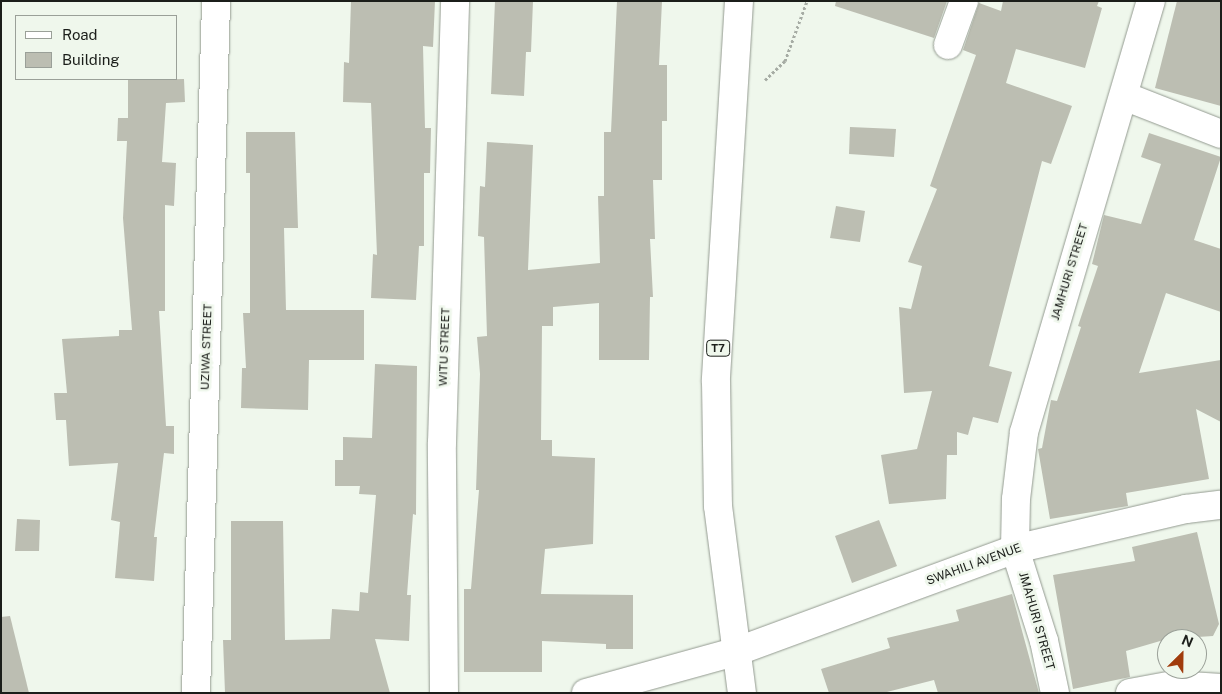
<!DOCTYPE html>
<style>
body{margin:0}
#map{position:relative;width:1222px;height:694px;overflow:hidden;background:#eff7ec;font-family:"Public Sans",sans-serif}
div>[style]{position:absolute}
[style*='--x']{left:calc(var(--x)*1px);top:calc(var(--y)*1px);width:calc(var(--w)*1px);rotate:calc(var(--a)*1deg)}
.building>*{inset:0;background:#bcbeb2}
.path>*{height:3px;margin-top:-1.5px;transform-origin:0;background:repeating-linear-gradient(90deg,#a6aca4 0 2.5px,transparent 0 5px)}
.roads{filter:drop-shadow(0 0 1px #939a90) drop-shadow(0 0 1px #939a90)}
.minor>*{height:28px;margin:-14px;padding:0 14px;transform-origin:14px;border-radius:14px;background:#fff}
.trunk>*{height:28px;margin:-14px;padding:0 14px;transform-origin:14px;border-radius:14px;background:#fff}
span{translate:-50% -50%;white-space:nowrap;text-align:center;line-height:1.15;-webkit-text-stroke:5px #eff7ec;paint-order:stroke}
.shield-label span{padding:1px 4px;background:#eff7ec;border:1px solid;border-radius:4px;-webkit-text-stroke-width:0}
.shield-label{font-size:11px;color:#1b1e1a;font-weight:700}
.street-label{font-size:12px;color:#1b1e1a}
.frame{position:absolute;inset:0;border:2px solid #1b1e1a;pointer-events:none}
.legend{position:absolute;left:15px;top:15px;width:162px;height:65px;box-sizing:border-box;background:#eff7ec;border:1px solid #9aa098;margin:0;padding:6px 9px;list-style:none;font-size:15px;color:#1b1e1a}
.legend li{display:flex;align-items:center;gap:10px;height:25px}
.legend b{width:25px;border:1px solid #9aa098}
.north{position:absolute;left:1157px;top:629px;width:50px;height:50px;box-sizing:border-box;background:#eff7ec;border:1px solid #9aa098;border-radius:50%;rotate:23deg;font-size:14px;font-weight:700;line-height:20px;text-align:center;color:#1b1e1a}
.north::after{content:'';display:block;margin:auto;width:18px;height:22px;background:#a13c0d;clip-path:polygon(50% 0,100% 100%,50% 72%,0 100%)}
</style>
<div id="map">
<div class="building">
<i style="clip-path:polygon(351px 1px,435px 1px,433px 47px,423px 46px,425px 128px,431px 128px,430px 173px,424px 173px,424px 246px,419px 246px,416px 300px,371px 298px,373px 254px,377px 255px,371px 103px,343px 102px,344px 62px,349px 63px)"></i>
<i style="clip-path:polygon(495px 1px,533px 1px,531px 52px,526px 52px,524px 96px,491px 94px)"></i>
<i style="clip-path:polygon(617px 1px,662px 1px,659px 65px,667px 65px,667px 121px,662px 121px,662px 180px,653px 180px,655px 239px,650px 239px,653px 297px,650px 297px,649px 360px,599px 360px,599px 303px,553px 307px,553px 326px,542px 326px,541px 440px,552px 440px,552px 456px,595px 458px,593px 544px,545px 549px,541px 594px,633px 595px,633px 649px,606px 649px,606px 644px,542px 641px,542px 672px,464px 672px,464px 589px,471px 589px,479px 490px,476px 490px,480px 374px,477px 337px,487px 336px,484px 237px,478px 236px,480px 186px,485px 187px,487px 142px,533px 145px,528px 270px,600px 263px,598px 196px,604px 196px,604px 132px,611px 132px)"></i>
<i style="clip-path:polygon(836px 1px,947px 1px,934px 38px,835px 6px)"></i>
<i style="clip-path:polygon(1003px 1px,1099px 1px,1097px 6px,1102px 8px,1085px 68px,1016px 49px,1006px 83px,1072px 106px,1051px 164px,1042px 161px,989px 366px,1012px 372px,998px 423px,973px 417px,968px 435px,957px 432px,957px 455px,947px 455px,946px 499px,889px 504px,881px 455px,917px 449px,932px 391px,904px 393px,899px 307px,911px 309px,922px 266px,908px 262px,937px 189px,930px 186px,976px 55px,963px 50px,979px 3px,1001px 11px)"></i>
<i style="clip-path:polygon(1177px 1px,1221px 1px,1221px 106px,1155px 88px)"></i>
<i style="clip-path:polygon(184px 79px,185px 102px,166px 103px,162px 162px,176px 163px,174px 206px,165px 205px,165px 311px,159px 311px,166px 426px,174px 426px,174px 454px,164px 453px,154px 537px,157px 537px,154px 581px,115px 578px,120px 522px,111px 520px,118px 463px,69px 466px,66px 420px,56px 420px,54px 393px,67px 393px,62px 339px,119px 336px,119px 330px,132px 330px,123px 218px,127px 141px,117px 141px,118px 118px,128px 118px,128px 80px)"></i>
<i style="clip-path:polygon(850px 127px,896px 129px,894px 157px,849px 154px)"></i>
<i style="clip-path:polygon(246px 132px,295px 132px,298px 228px,284px 228px,286px 310px,364px 310px,364px 360px,309px 360px,308px 410px,241px 408px,242px 368px,246px 368px,243px 313px,250px 313px,250px 173px,246px 173px)"></i>
<i style="clip-path:polygon(1149px 133px,1221px 157px,1194px 240px,1221px 249px,1221px 312px,1166px 293px,1139px 373px,1221px 360px,1221px 422px,1196px 409px,1209px 479px,1126px 493px,1128px 506px,1050px 519px,1038px 449px,1042px 448px,1051px 400px,1057px 401px,1081px 327px,1078px 326px,1098px 266px,1092px 264px,1104px 215px,1141px 224px,1161px 164px,1141px 157px)"></i>
<i style="clip-path:polygon(836px 206px,865px 211px,860px 242px,830px 238px)"></i>
<i style="clip-path:polygon(375px 364px,417px 366px,416px 515px,413px 514px,407px 595px,411px 595px,409px 641px,375px 639px,390px 693px,225px 693px,223px 640px,231px 640px,231px 521px,283px 521px,285px 640px,330px 639px,332px 609px,359px 611px,360px 592px,368px 593px,376px 495px,359px 494px,360px 486px,335px 486px,335px 460px,343px 460px,343px 437px,372px 438px)"></i>
<i style="clip-path:polygon(17px 519px,40px 520px,39px 551px,15px 551px)"></i>
<i style="clip-path:polygon(879px 520px,897px 566px,852px 583px,835px 536px)"></i>
<i style="clip-path:polygon(1197px 532px,1219px 624px,1213px 636px,1167px 639px,1126px 651px,1130px 677px,1073px 689px,1053px 575px,1135px 561px,1132px 547px)"></i>
<i style="clip-path:polygon(1012px 594px,1039px 693px,938px 693px,934px 680px,883px 693px,829px 693px,821px 669px,890px 648px,887px 638px,959px 621px,956px 610px)"></i>
<i style="clip-path:polygon(10px 616px,29px 693px,1px 693px,1px 617px)"></i>
</div>
<div class="path">
<i style="--x:765;--y:80;--w:28;--a:-44"></i>
<i style="--x:785;--y:61;--w:64;--a:-69.9"></i>
</div>
<div class="roads">
<div class="minor">
<i style="--x:948;--y:45;--w:47;--a:-70"></i>
<i style="--x:1124;--y:96;--w:104;--a:21.4"></i>
<i style="--x:196;--y:693;--w:692;--a:-88.34"></i>
<i style="--x:444;--y:693;--w:250;--a:-90.5"></i>
<i style="--x:442;--y:443;--w:442;--a:-88.3"></i>
<i style="--x:586;--y:693;--w:155;--a:-15.4"></i>
<i style="--x:735;--y:652;--w:298;--a:-20.2"></i>
<i style="--x:1015;--y:549;--w:176;--a:-13.2"></i>
<i style="--x:1186;--y:509;--w:35;--a:-7"></i>
<i style="--x:1055;--y:693;--w:53;--a:-101.9"></i>
<i style="--x:1044;--y:641;--w:96;--a:-107.5"></i>
<i style="--x:1015;--y:549;--w:50;--a:-88.9"></i>
<i style="--x:1016;--y:499;--w:67;--a:-83.2"></i>
<i style="--x:1024;--y:432;--w:449;--a:-73.6"></i>
<i style="--x:1130;--y:693;--w:44;--a:-10.5"></i>
<i style="--x:1173;--y:685;--w:48;--a:3.6"></i>
</div>
<div class="trunk">
<i style="--x:739;--y:1;--w:381;--a:93.5"></i>
<i style="--x:716;--y:381;--w:125;--a:89.1"></i>
<i style="--x:718;--y:506;--w:189;--a:82.7"></i>
</div>
</div>
<div class="shield-label">
<span style="left:718px;top:348px">T7</span>
</div>
<div class="street-label">
<span style="left:1070px;top:272px;rotate:-73deg">JAMHURI STREET</span>
<span style="left:207px;top:347px;rotate:-88deg">UZIWA STREET</span>
<span style="left:445px;top:347px;rotate:-88deg">WITU STREET</span>
<span style="left:974px;top:565px;rotate:-20deg">SWAHILI AVENUE</span>
<span style="left:1036px;top:621px;rotate:74deg">JMAHURI STREET</span>
</div>
<div class="frame"></div>
<ul class="legend">
<li><b style="height:6px;background:#fff"></b>Road</li>
<li><b style="height:14px;background:#bcbeb2"></b>Building</li>
</ul>
<div class="north">N</div>
</div>
